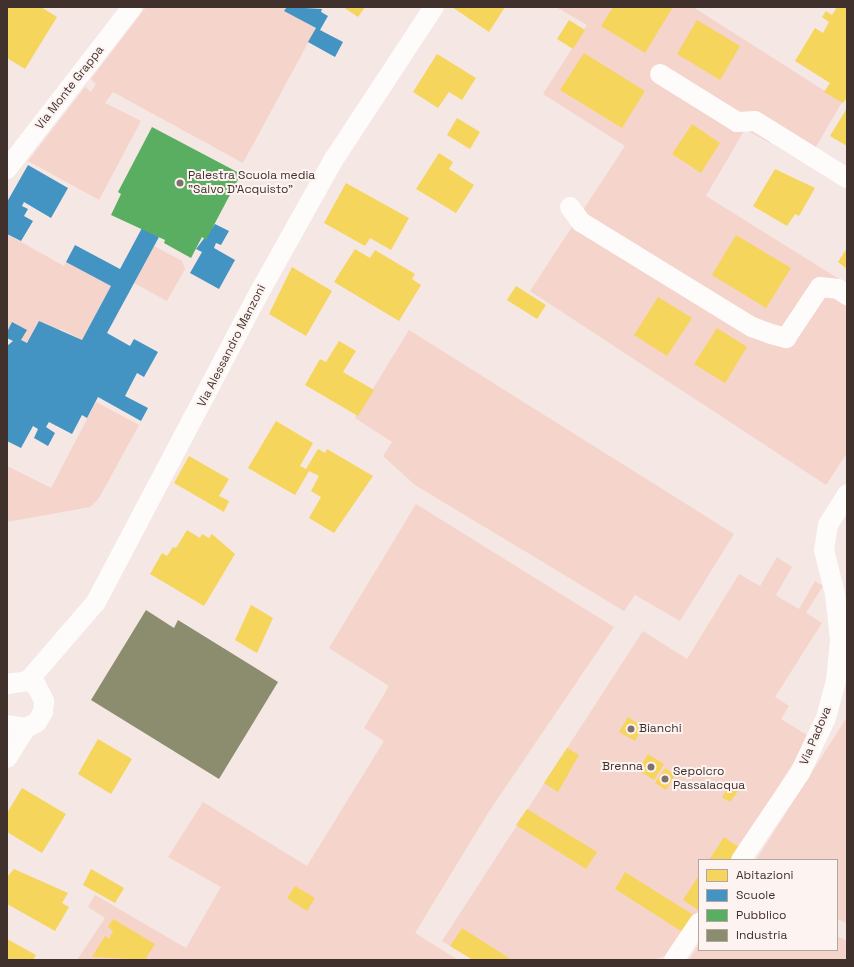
<!DOCTYPE html>
<style>
body{margin:0}
#map{position:relative;width:854px;height:967px;overflow:hidden;background:#f5e7e3;font-family:"Space Grotesk",sans-serif}
div>[style]{position:absolute}
[style*='--x']{left:calc(var(--x)*1px);top:calc(var(--y)*1px);width:calc(var(--w)*1px);rotate:calc(var(--a)*1deg)}
.green>*{inset:0;background:#f5d4cb}
.homes>*{inset:0;background:#f6d55c}
.schools>*{inset:0;background:#4393c3}
.public>*{inset:0;background:#5aae61}
.industry>*{inset:0;background:#8c8c6e}
.minor>*{height:20px;margin:-10px;padding:0 10px;transform-origin:10px;border-radius:10px;background:#fefbfb}
.dots>*{width:11px;height:11px;translate:-50% -50%;box-sizing:border-box;border:2px solid #fdf4f2;border-radius:50%}
span{translate:-50% -50%;white-space:nowrap;text-align:center;line-height:1.15;-webkit-text-stroke:4px #fdf4f2;paint-order:stroke}
.street-label{font-size:12px;color:#41312d}
.poi-label{font-size:12px;color:#41312d}
.left{translate:0 -50%;text-align:left}
.right{translate:-100% -50%;text-align:right}
.frame{position:absolute;inset:0;border:8px solid #41312d;pointer-events:none}
.legend{position:absolute;left:698px;top:859px;width:140px;height:92px;box-sizing:border-box;background:#fdf4f2;border:1px solid #b2a6a3;margin:0;padding:5px 7px;list-style:none;font-size:12px;color:#41312d}
.legend li{display:flex;align-items:center;gap:8px;height:20px}
.legend b{width:20px;border:1px solid #b2a6a3}
</style>
<div id="map">
<div class="green">
<i style="clip-path:polygon(146px 7px,287px 7px,285px 11px,316px 28px,243px 163px,113px 92px,105px 103px,141px 121px,99px 200px,28px 161px,85px 87px,91px 92px,96px 84px,91px 79px)"></i>
<i style="clip-path:polygon(556px 7px,693px 7px,842px 102px,813px 152px,777px 131px,770px 143px,745px 129px,706px 196px,847px 284px,847px 453px,826px 485px,530px 291px,625px 146px,543px 94px,587px 25px)"></i>
<i style="clip-path:polygon(7px 234px,64px 266px,66px 262px,111px 286px,82px 340px,61px 329px,27px 343px,21px 340px,26px 330px,12px 322px,7px 332px)"></i>
<i style="clip-path:polygon(154px 246px,182px 261px,185px 269px,167px 301px,134px 283px)"></i>
<i style="clip-path:polygon(409px 330px,734px 534px,680px 621px,635px 595px,624px 611px,415px 485px,383px 456px,392px 442px,355px 418px)"></i>
<i style="clip-path:polygon(96px 402px,139px 425px,99px 498px,90px 507px,7px 522px,7px 466px,51px 488px)"></i>
<i style="clip-path:polygon(416px 504px,614px 627px,488px 813px,415px 933px,458px 960px,77px 960px,105px 918px,88px 907px,95px 895px,186px 948px,221px 887px,168px 857px,203px 802px,307px 866px,384px 741px,364px 728px,389px 686px,329px 648px)"></i>
<i style="clip-path:polygon(777px 557px,792px 567px,776px 595px,780px 598px,799px 609px,815px 581px,823px 586px,806px 613px,822px 623px,775px 697px,789px 706px,781px 719px,810px 737px,731px 860px,699px 860px,699px 909px,670px 954px,653px 960px,473px 960px,442px 941px,643px 631px,687px 659px,739px 574px,760px 586px)"></i>
<i style="clip-path:polygon(847px 717px,847px 923px,837px 919px,837px 860px,756px 860px)"></i>
<i style="clip-path:polygon(837px 936px,847px 941px,847px 960px,689px 960px,699px 944px,699px 950px,837px 950px)"></i>
</div>
<div class="homes">
<i style="clip-path:polygon(7px 7px,41px 7px,57px 17px,25px 69px,7px 58px)"></i>
<i style="clip-path:polygon(343px 7px,365px 7px,358px 17px)"></i>
<i style="clip-path:polygon(452px 7px,505px 7px,489px 32px)"></i>
<i style="clip-path:polygon(613px 7px,673px 7px,645px 53px,601px 26px)"></i>
<i style="clip-path:polygon(837px 7px,847px 7px,847px 98px,843px 103px,824px 92px,830px 83px,795px 61px,815px 28px,823px 33px,829px 22px,822px 17px,826px 11px,832px 15px)"></i>
<i style="clip-path:polygon(569px 20px,585px 30px,573px 49px,557px 39px)"></i>
<i style="clip-path:polygon(697px 20px,740px 46px,720px 80px,677px 54px)"></i>
<i style="clip-path:polygon(584px 53px,645px 91px,622px 128px,560px 90px)"></i>
<i style="clip-path:polygon(437px 54px,476px 78px,462px 100px,449px 92px,438px 108px,413px 92px)"></i>
<i style="clip-path:polygon(847px 108px,847px 146px,830px 136px)"></i>
<i style="clip-path:polygon(457px 118px,480px 132px,470px 149px,447px 135px)"></i>
<i style="clip-path:polygon(692px 124px,720px 143px,701px 173px,672px 154px)"></i>
<i style="clip-path:polygon(439px 153px,453px 162px,449px 169px,474px 185px,456px 213px,416px 189px)"></i>
<i style="clip-path:polygon(775px 169px,815px 188px,799px 216px,795px 214px,787px 226px,753px 206px)"></i>
<i style="clip-path:polygon(346px 183px,409px 218px,391px 250px,370px 238px,365px 246px,324px 223px)"></i>
<i style="clip-path:polygon(736px 235px,791px 268px,766px 308px,712px 275px)"></i>
<i style="clip-path:polygon(847px 248px,847px 269px,838px 262px)"></i>
<i style="clip-path:polygon(355px 249px,370px 258px,375px 250px,415px 274px,412px 279px,421px 285px,399px 321px,334px 282px)"></i>
<i style="clip-path:polygon(292px 267px,332px 291px,306px 336px,269px 314px)"></i>
<i style="clip-path:polygon(516px 286px,546px 305px,537px 319px,507px 300px)"></i>
<i style="clip-path:polygon(658px 297px,692px 318px,667px 356px,634px 335px)"></i>
<i style="clip-path:polygon(717px 328px,747px 347px,725px 383px,694px 364px)"></i>
<i style="clip-path:polygon(339px 341px,356px 351px,343px 372px,374px 390px,358px 416px,305px 385px,320px 359px,326px 362px)"></i>
<i style="clip-path:polygon(276px 421px,313px 443px,300px 466px,306px 469px,318px 449px,325px 453px,327px 449px,373px 476px,334px 533px,309px 518px,321px 497px,311px 491px,319px 476px,309px 471px,295px 495px,248px 468px)"></i>
<i style="clip-path:polygon(189px 456px,229px 479px,219px 496px,229px 501px,224px 512px,174px 483px)"></i>
<i style="clip-path:polygon(187px 530px,200px 538px,202px 534px,209px 538px,212px 534px,235px 554px,204px 606px,150px 574px,162px 553px,167px 556px,173px 547px,176px 548px)"></i>
<i style="clip-path:polygon(251px 605px,273px 618px,257px 653px,235px 640px)"></i>
<i style="clip-path:polygon(628px 717px,643px 727px,635px 741px,619px 732px)"></i>
<i style="clip-path:polygon(98px 739px,132px 759px,111px 794px,78px 774px)"></i>
<i style="clip-path:polygon(567px 748px,579px 755px,558px 792px,544px 783px)"></i>
<i style="clip-path:polygon(648px 754px,664px 764px,654px 780px,638px 770px)"></i>
<i style="clip-path:polygon(665px 768px,675px 775px,666px 790px,655px 783px)"></i>
<i style="clip-path:polygon(729px 786px,738px 791px,730px 802px,722px 797px)"></i>
<i style="clip-path:polygon(22px 788px,66px 814px,42px 853px,7px 832px,7px 813px)"></i>
<i style="clip-path:polygon(527px 809px,597px 852px,586px 869px,516px 825px)"></i>
<i style="clip-path:polygon(724px 837px,739px 847px,731px 860px,709px 860px)"></i>
<i style="clip-path:polygon(14px 869px,68px 893px,62px 903px,69px 907px,55px 931px,7px 904px,7px 877px)"></i>
<i style="clip-path:polygon(91px 869px,124px 888px,115px 903px,83px 885px)"></i>
<i style="clip-path:polygon(625px 872px,695px 916px,684px 933px,615px 889px)"></i>
<i style="clip-path:polygon(699px 875px,699px 909px,698px 910px,683px 900px)"></i>
<i style="clip-path:polygon(295px 886px,315px 898px,307px 911px,287px 898px)"></i>
<i style="clip-path:polygon(113px 919px,155px 944px,146px 958px,150px 960px,92px 957px,105px 936px,109px 939px,113px 931px,108px 927px)"></i>
<i style="clip-path:polygon(462px 928px,512px 960px,473px 960px,450px 946px)"></i>
<i style="clip-path:polygon(7px 939px,36px 955px,33px 960px,7px 960px)"></i>
</div>
<div class="schools">
<i style="clip-path:polygon(287px 7px,322px 9px,321px 12px,328px 16px,320px 30px,343px 42px,335px 57px,308px 42px,316px 28px,284px 11px)"></i>
<i style="clip-path:polygon(28px 165px,68px 188px,51px 218px,24px 202px,22px 206px,28px 209px,24px 216px,33px 221px,21px 241px,7px 234px,7px 202px)"></i>
<i style="clip-path:polygon(215px 224px,229px 231px,221px 245px,216px 243px,214px 248px,235px 260px,219px 289px,190px 273px,202px 252px,196px 249px)"></i>
<i style="clip-path:polygon(142px 228px,159px 237px,107px 333px,130px 346px,134px 339px,158px 352px,144px 377px,137px 373px,125px 396px,148px 408px,141px 421px,98px 397px,87px 418px,82px 415px,72px 434px,49px 422px,46px 427px,55px 433px,48px 446px,34px 438px,38px 429px,33px 426px,21px 448px,7px 441px,7px 346px,13px 341px,7px 338px,7px 332px,12px 322px,27px 330px,21px 340px,27px 343px,39px 321px,82px 340px,111px 286px,66px 262px,75px 245px,120px 269px)"></i>
</div>
<div class="public">
<i style="clip-path:polygon(152px 127px,241px 174px,206px 240px,202px 237px,191px 258px,164px 243px,165px 240px,111px 215px,121px 194px,118px 192px)"></i>
</div>
<div class="industry">
<i style="clip-path:polygon(146px 610px,174px 628px,178px 620px,278px 682px,219px 779px,91px 700px)"></i>
</div>
<div class="minor">
<i style="--x:660;--y:74;--w:91;--a:31.9"></i>
<i style="--x:737;--y:122;--w:18;--a:-3"></i>
<i style="--x:755;--y:121;--w:108;--a:31.8"></i>
<i style="--x:7;--y:169;--w:205;--a:-52.3"></i>
<i style="--x:570;--y:207;--w:19;--a:54"></i>
<i style="--x:581;--y:222;--w:201;--a:31.6"></i>
<i style="--x:752;--y:327;--w:20;--a:20"></i>
<i style="--x:771;--y:334;--w:16;--a:15"></i>
<i style="--x:786;--y:338;--w:61;--a:-56.3"></i>
<i style="--x:820;--y:287;--w:18;--a:6"></i>
<i style="--x:838;--y:289;--w:11;--a:34"></i>
<i style="--x:28;--y:681;--w:104;--a:-49.3"></i>
<i style="--x:96;--y:602;--w:349;--a:-62.2"></i>
<i style="--x:259;--y:293;--w:154;--a:-60.8"></i>
<i style="--x:334;--y:159;--w:182;--a:-56.7"></i>
<i style="--x:7;--y:684;--w:21;--a:-8"></i>
<i style="--x:28;--y:681;--w:9;--a:27"></i>
<i style="--x:36;--y:685;--w:18;--a:63"></i>
<i style="--x:44;--y:701;--w:11;--a:95"></i>
<i style="--x:43;--y:712;--w:12;--a:121"></i>
<i style="--x:37;--y:722;--w:13;--a:151"></i>
<i style="--x:26;--y:728;--w:19;--a:-171"></i>
<i style="--x:7;--y:758;--w:36;--a:-58"></i>
<i style="--x:741;--y:860;--w:105;--a:-55.9"></i>
<i style="--x:800;--y:773;--w:61;--a:-64.7"></i>
<i style="--x:826;--y:718;--w:38;--a:-75"></i>
<i style="--x:836;--y:681;--w:41;--a:-84.4"></i>
<i style="--x:840;--y:640;--w:46;--a:-96.2"></i>
<i style="--x:835;--y:594;--w:45;--a:-104"></i>
<i style="--x:824;--y:550;--w:25;--a:-81"></i>
<i style="--x:828;--y:525;--w:36;--a:-58"></i>
<i style="--x:674;--y:960;--w:45;--a:-56"></i>
</div>
<div class="dots">
<i style="left:180px;top:183px;background:#80716d"></i>
<i style="left:631px;top:729px;background:#80716d"></i>
<i style="left:651px;top:767px;background:#80716d"></i>
<i style="left:665px;top:779px;background:#80716d"></i>
</div>
<div class="street-label">
<span style="left:70px;top:88px;rotate:-52deg">Via Monte Grappa</span>
<span style="left:232px;top:346px;rotate:-63deg">Via Alessandro Manzoni</span>
<span style="left:816px;top:736px;rotate:-67deg">Via Padova</span>
</div>
<div class="poi-label">
<span class="left" style="left:188px;top:183px">Palestra Scuola media<br>"Salvo D'Acquisto"</span>
<span class="left" style="left:639px;top:729px">Bianchi</span>
<span class="right" style="left:643px;top:767px">Brenna</span>
<span class="left" style="left:673px;top:779px">Sepolcro<br>Passalacqua</span>
</div>
<div class="frame"></div>
<ul class="legend">
<li><b style="height:11px;background:#f6d55c"></b>Abitazioni</li>
<li><b style="height:11px;background:#4393c3"></b>Scuole</li>
<li><b style="height:11px;background:#5aae61"></b>Pubblico</li>
<li><b style="height:11px;background:#8c8c6e"></b>Industria</li>
</ul>
</div>
